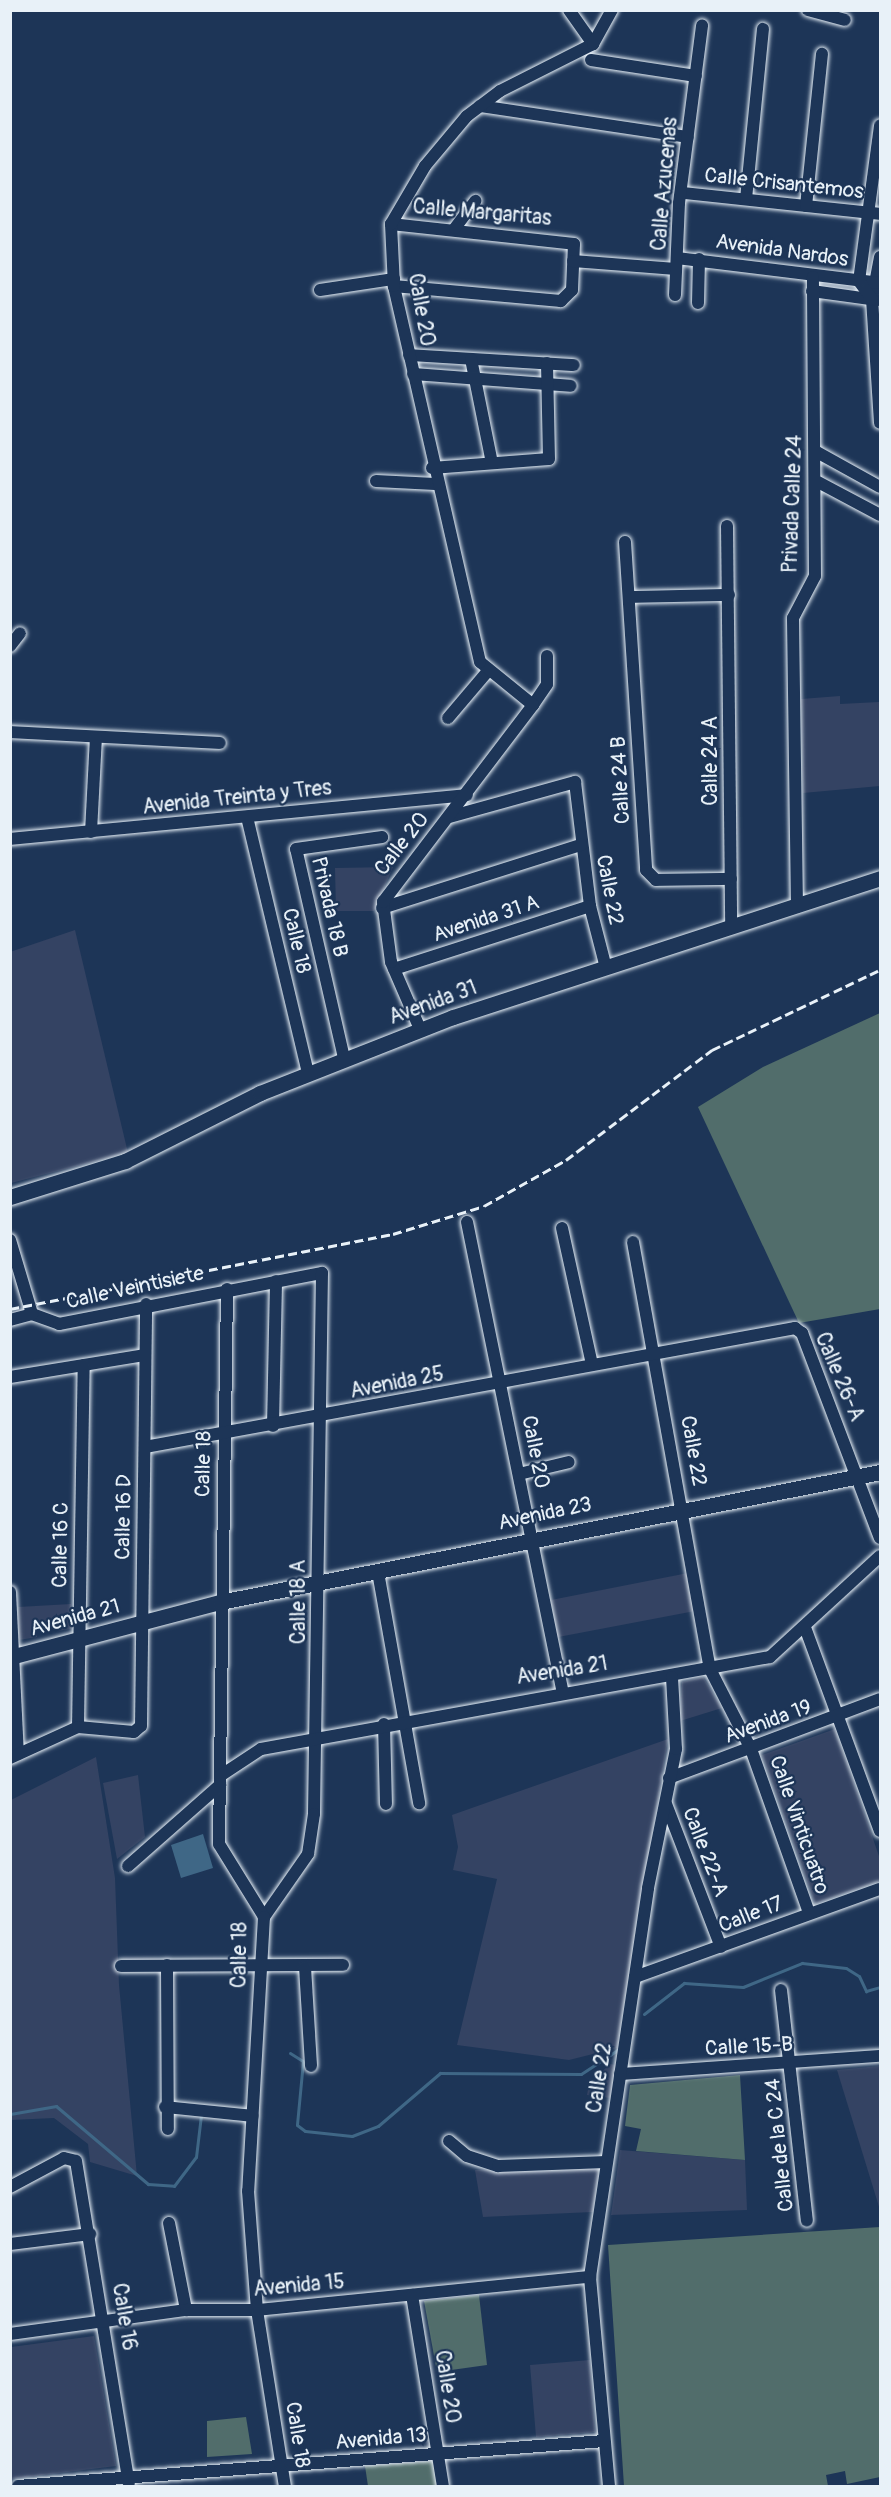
<!DOCTYPE html>
<style>
body{margin:0}
#map{position:relative;width:891px;height:2497px;overflow:hidden;background:#1d3557;font-family:Pangolin,sans-serif}
div>[style]{position:absolute}
[style*='--x']{left:calc(var(--x)*1px);top:calc(var(--y)*1px);width:calc(var(--w)*1px);rotate:calc(var(--a)*1deg)}
.built>*{inset:0;background:#344363}
.green>*{inset:0;background:#516d6b}
.water>*{inset:0;background:#3f6786}
.stream>*{height:3px;margin:-1.5px;padding:0 1.5px;transform-origin:1.5px;border-radius:1.5px;background:#3f6786}
.roads{filter:drop-shadow(0 0 2px #e8f1f8) drop-shadow(0 0 2px #e8f1f8)}
.minor>*{height:12px;margin:-6px;padding:0 6px;transform-origin:6px;border-radius:6px;background:#1d3557}
.tertiary>*{height:15px;margin:-7.5px;padding:0 7.5px;transform-origin:7.5px;border-radius:7.5px;background:#1d3557}
.rail>*{height:3px;margin-top:-1.5px;transform-origin:0;background:repeating-linear-gradient(90deg,#e8f1f8 0 9px,transparent 0 13.5px)}
span{translate:-50% -50%;white-space:nowrap;text-align:center;line-height:1.15;-webkit-text-stroke:4.5px #1d3557;paint-order:stroke}
.street-label{font-size:21px;color:#e8f1f8}
.frame{position:absolute;inset:0;border:12px solid #e8f1f8;pointer-events:none}
</style>
<div id="map">
<div class="built">
<i style="clip-path:polygon(840px 696px,840px 704px,879px 702px,880px 786px,803px 793px,801px 699px)"></i>
<i style="clip-path:polygon(393px 867px,374px 911px,336px 911px,335px 868px)"></i>
<i style="clip-path:polygon(75px 930px,128px 1153px,11px 1183px,10px 952px)"></i>
<i style="clip-path:polygon(688px 1573px,695px 1611px,553px 1638px,546px 1601px)"></i>
<i style="clip-path:polygon(71px 1604px,71px 1629px,57px 1631px,56px 1622px,36px 1624px,37px 1637px,19px 1640px,18px 1607px)"></i>
<i style="clip-path:polygon(703px 1677px,722px 1708px,680px 1721px,682px 1682px)"></i>
<i style="clip-path:polygon(835px 1729px,880px 1859px,880px 1881px,815px 1904px,762px 1755px)"></i>
<i style="clip-path:polygon(668px 1739px,617px 2048px,569px 2060px,457px 2045px,497px 1879px,453px 1870px,458px 1847px,452px 1815px)"></i>
<i style="clip-path:polygon(96px 1757px,115px 1878px,119px 1985px,137px 2176px,90px 2162px,88px 2144px,54px 2118px,11px 2120px,11px 1800px)"></i>
<i style="clip-path:polygon(138px 1775px,145px 1837px,117px 1859px,103px 1783px)"></i>
<i style="clip-path:polygon(610px 2064px,616px 2065px,610px 2098px,587px 2095px,589px 2084px)"></i>
<i style="clip-path:polygon(880px 2066px,880px 2210px,837px 2070px)"></i>
<i style="clip-path:polygon(620px 2150px,745px 2160px,747px 2210px,611px 2215px)"></i>
<i style="clip-path:polygon(599px 2168px,593px 2212px,483px 2217px,475px 2170px)"></i>
<i style="clip-path:polygon(94px 2336px,116px 2466px,11px 2479px,11px 2347px)"></i>
<i style="clip-path:polygon(590px 2360px,595px 2432px,536px 2437px,530px 2365px)"></i>
</div>
<div class="green">
<i style="clip-path:polygon(880px 1013px,880px 1309px,799px 1323px,698px 1107px,763px 1067px)"></i>
<i style="clip-path:polygon(740px 2075px,745px 2160px,636px 2151px,641px 2129px,625px 2126px,630px 2085px)"></i>
<i style="clip-path:polygon(880px 2227px,880px 2477px,847px 2484px,845px 2471px,826px 2475px,828px 2486px,624px 2486px,608px 2245px)"></i>
<i style="clip-path:polygon(479px 2295px,487px 2365px,437px 2372px,424px 2301px)"></i>
<i style="clip-path:polygon(246px 2417px,252px 2454px,207px 2457px,207px 2421px)"></i>
<i style="clip-path:polygon(433px 2461px,437px 2486px,368px 2486px,365px 2466px)"></i>
</div>
<div class="water">
<i style="clip-path:polygon(203px 1834px,213px 1868px,181px 1878px,171px 1845px)"></i>
</div>
<div class="stream">
<i style="--x:644;--y:2014;--w:51;--a:-37.8"></i>
<i style="--x:684;--y:1983;--w:59;--a:3.9"></i>
<i style="--x:743;--y:1987;--w:64;--a:-22.1"></i>
<i style="--x:802;--y:1963;--w:44;--a:6.5"></i>
<i style="--x:846;--y:1968;--w:15;--a:32"></i>
<i style="--x:859;--y:1976;--w:17;--a:65"></i>
<i style="--x:866;--y:1991;--w:15;--a:-16"></i>
<i style="--x:290;--y:2053;--w:15;--a:32"></i>
<i style="--x:303;--y:2061;--w:64;--a:95.4"></i>
<i style="--x:297;--y:2125;--w:10;--a:37"></i>
<i style="--x:305;--y:2131;--w:47;--a:6.1"></i>
<i style="--x:352;--y:2136;--w:28;--a:-21"></i>
<i style="--x:378;--y:2126;--w:82;--a:-40.5"></i>
<i style="--x:440;--y:2073;--w:141;--a:0.4"></i>
<i style="--x:581;--y:2074;--w:45;--a:-33.3"></i>
<i style="--x:10;--y:2114;--w:47;--a:-9.9"></i>
<i style="--x:56;--y:2106;--w:121;--a:40.3"></i>
<i style="--x:148;--y:2184;--w:26;--a:4"></i>
<i style="--x:174;--y:2186;--w:36;--a:-53"></i>
<i style="--x:196;--y:2157;--w:42;--a:-83.2"></i>
</div>
<div class="roads">
<div class="minor">
<i style="--x:569;--y:10;--w:42;--a:54.8"></i>
<i style="--x:808;--y:10;--w:38;--a:15"></i>
<i style="--x:591;--y:60;--w:106;--a:8.7"></i>
<i style="--x:480;--y:106;--w:210;--a:8.5"></i>
<i style="--x:684;--y:193;--w:197;--a:6.1"></i>
<i style="--x:746;--y:199;--w:171;--a:-84.3"></i>
<i style="--x:806;--y:206;--w:153;--a:-84"></i>
<i style="--x:391;--y:224;--w:184;--a:6.2"></i>
<i style="--x:574;--y:244;--w:46;--a:92.5"></i>
<i style="--x:572;--y:290;--w:16;--a:135"></i>
<i style="--x:561;--y:301;--w:168;--a:-174.9"></i>
<i style="--x:455;--y:228;--w:34;--a:-53"></i>
<i style="--x:880;--y:257;--w:43;--a:100.8"></i>
<i style="--x:872;--y:299;--w:124;--a:86.3"></i>
<i style="--x:677;--y:258;--w:205;--a:7"></i>
<i style="--x:573;--y:261;--w:103;--a:4.4"></i>
<i style="--x:320;--y:290;--w:75;--a:-8.5"></i>
<i style="--x:812;--y:291;--w:66;--a:7.9"></i>
<i style="--x:675;--y:295;--w:92;--a:-87.5"></i>
<i style="--x:679;--y:203;--w:179;--a:-82.6"></i>
<i style="--x:872;--y:299;--w:22;--a:-126"></i>
<i style="--x:859;--y:281;--w:157;--a:-82.3"></i>
<i style="--x:698;--y:303;--w:44;--a:-88.7"></i>
<i style="--x:409;--y:355;--w:165;--a:3.5"></i>
<i style="--x:471;--y:359;--w:106;--a:78.6"></i>
<i style="--x:413;--y:374;--w:158;--a:4.3"></i>
<i style="--x:815;--y:451;--w:74;--a:29"></i>
<i style="--x:432;--y:468;--w:117;--a:-4.4"></i>
<i style="--x:549;--y:459;--w:96;--a:-91.2"></i>
<i style="--x:376;--y:481;--w:59;--a:2.9"></i>
<i style="--x:818;--y:482;--w:70;--a:28"></i>
<i style="--x:727;--y:526;--w:400;--a:89.4"></i>
<i style="--x:625;--y:542;--w:329;--a:86.3"></i>
<i style="--x:646;--y:870;--w:14;--a:45"></i>
<i style="--x:656;--y:880;--w:75;--a:-0.8"></i>
<i style="--x:631;--y:597;--w:98;--a:-1.2"></i>
<i style="--x:10;--y:646;--w:16;--a:-52"></i>
<i style="--x:533;--y:705;--w:25;--a:-56"></i>
<i style="--x:547;--y:684;--w:28;--a:-90"></i>
<i style="--x:448;--y:718;--w:62;--a:-49.6"></i>
<i style="--x:10;--y:732;--w:210;--a:3"></i>
<i style="--x:247;--y:817;--w:263;--a:76.6"></i>
<i style="--x:449;--y:817;--w:131;--a:-15.5"></i>
<i style="--x:575;--y:782;--w:125;--a:83.1"></i>
<i style="--x:590;--y:906;--w:64;--a:75.5"></i>
<i style="--x:91;--y:832;--w:94;--a:-87"></i>
<i style="--x:10;--y:839;--w:459;--a:-5.5"></i>
<i style="--x:797;--y:907;--w:289;--a:-90.8"></i>
<i style="--x:793;--y:618;--w:47;--a:-62.4"></i>
<i style="--x:815;--y:576;--w:299;--a:-90.4"></i>
<i style="--x:382;--y:908;--w:209;--a:-17.6"></i>
<i style="--x:394;--y:969;--w:206;--a:-17.8"></i>
<i style="--x:420;--y:1029;--w:73;--a:-113.4"></i>
<i style="--x:391;--y:962;--w:61;--a:-97.6"></i>
<i style="--x:383;--y:902;--w:248;--a:-52.7"></i>
<i style="--x:533;--y:705;--w:68;--a:-140.9"></i>
<i style="--x:480;--y:662;--w:386;--a:-102.9"></i>
<i style="--x:394;--y:286;--w:62;--a:-92.8"></i>
<i style="--x:391;--y:224;--w:67;--a:-59.6"></i>
<i style="--x:425;--y:166;--w:65;--a:-50"></i>
<i style="--x:467;--y:116;--w:41;--a:-37.1"></i>
<i style="--x:500;--y:91;--w:104;--a:-26.8"></i>
<i style="--x:593;--y:44;--w:39;--a:-61"></i>
<i style="--x:344;--y:1058;--w:214;--a:-102.9"></i>
<i style="--x:296;--y:849;--w:87;--a:-7.9"></i>
<i style="--x:467;--y:1222;--w:478;--a:78.5"></i>
<i style="--x:562;--y:1228;--w:140;--a:77.6"></i>
<i style="--x:10;--y:1240;--w:77;--a:73.4"></i>
<i style="--x:32;--y:1314;--w:29;--a:20"></i>
<i style="--x:59;--y:1324;--w:268;--a:-11"></i>
<i style="--x:322;--y:1273;--w:541;--a:90.85"></i>
<i style="--x:314;--y:1814;--w:40;--a:98.5"></i>
<i style="--x:308;--y:1854;--w:77;--a:124.9"></i>
<i style="--x:633;--y:1242;--w:434;--a:79.8"></i>
<i style="--x:710;--y:1669;--w:90;--a:62.9"></i>
<i style="--x:751;--y:1749;--w:174;--a:70.5"></i>
<i style="--x:227;--y:1289;--w:555;--a:90.83"></i>
<i style="--x:219;--y:1844;--w:86;--a:58.3"></i>
<i style="--x:264;--y:1917;--w:274;--a:93.3"></i>
<i style="--x:248;--y:2191;--w:119;--a:85.7"></i>
<i style="--x:257;--y:2310;--w:178;--a:81"></i>
<i style="--x:10;--y:1320;--w:23;--a:-15"></i>
<i style="--x:10;--y:1377;--w:136;--a:-9.3"></i>
<i style="--x:273;--y:1426;--w:145;--a:-88.8"></i>
<i style="--x:145;--y:1447;--w:661;--a:-10.37"></i>
<i style="--x:795;--y:1328;--w:9;--a:36"></i>
<i style="--x:802;--y:1333;--w:219;--a:69.2"></i>
<i style="--x:519;--y:1474;--w:51;--a:-13.5"></i>
<i style="--x:378;--y:1572;--w:235;--a:79.9"></i>
<i style="--x:10;--y:1592;--w:162;--a:87.2"></i>
<i style="--x:806;--y:1630;--w:214;--a:69.8"></i>
<i style="--x:384;--y:1724;--w:80;--a:88.6"></i>
<i style="--x:78;--y:1727;--w:362;--a:-89.1"></i>
<i style="--x:10;--y:1758;--w:75;--a:-24.5"></i>
<i style="--x:78;--y:1727;--w:56;--a:5.1"></i>
<i style="--x:134;--y:1732;--w:9;--a:-41"></i>
<i style="--x:141;--y:1726;--w:422;--a:-89.3"></i>
<i style="--x:220;--y:1776;--w:49;--a:-33.4"></i>
<i style="--x:261;--y:1749;--w:517;--a:-10.25"></i>
<i style="--x:770;--y:1657;--w:149;--a:-42.6"></i>
<i style="--x:669;--y:1778;--w:225;--a:-20.5"></i>
<i style="--x:666;--y:1804;--w:153;--a:69"></i>
<i style="--x:128;--y:1866;--w:123;--a:-41.4"></i>
<i style="--x:167;--y:1965;--w:164;--a:89.7"></i>
<i style="--x:121;--y:1966;--w:222;--a:-0.3"></i>
<i style="--x:305;--y:1967;--w:99;--a:86.5"></i>
<i style="--x:635;--y:1977;--w:260;--a:-19.8"></i>
<i style="--x:781;--y:1990;--w:232;--a:83.6"></i>
<i style="--x:620;--y:2074;--w:261;--a:-4"></i>
<i style="--x:165;--y:2107;--w:88;--a:5.8"></i>
<i style="--x:449;--y:2141;--w:23;--a:40"></i>
<i style="--x:467;--y:2156;--w:33;--a:18"></i>
<i style="--x:498;--y:2166;--w:108;--a:-2.1"></i>
<i style="--x:10;--y:2187;--w:61;--a:-28.2"></i>
<i style="--x:64;--y:2158;--w:12;--a:14"></i>
<i style="--x:76;--y:2161;--w:327;--a:80.7"></i>
<i style="--x:169;--y:2223;--w:89;--a:78.9"></i>
<i style="--x:10;--y:2244;--w:81;--a:-7.1"></i>
<i style="--x:412;--y:2295;--w:193;--a:80.8"></i>
<i style="--x:10;--y:2334;--w:178;--a:-7.8"></i>
<i style="--x:186;--y:2310;--w:71;--a:0"></i>
<i style="--x:257;--y:2310;--w:335;--a:-5.7"></i>
<i style="--x:18;--y:2486;--w:588;--a:-4.39"></i>
<i style="--x:609;--y:2486;--w:210;--a:-95.2"></i>
<i style="--x:590;--y:2277;--w:393;--a:-81.5"></i>
<i style="--x:648;--y:1888;--w:142;--a:-78.6"></i>
<i style="--x:676;--y:1749;--w:72;--a:-93.2"></i>
</div>
<div class="tertiary">
<i style="--x:10;--y:1197;--w:121;--a:-17.4"></i>
<i style="--x:125;--y:1161;--w:151;--a:-26.7"></i>
<i style="--x:260;--y:1093;--w:207;--a:-21.5"></i>
<i style="--x:453;--y:1017;--w:449;--a:-18"></i>
<i style="--x:10;--y:1657;--w:217;--a:-14.7"></i>
<i style="--x:220;--y:1602;--w:673;--a:-11.14"></i>
</div>
</div>
<div class="rail">
<i style="--x:10;--y:1309;--w:390;--a:-11.1"></i>
<i style="--x:393;--y:1234;--w:95;--a:-17.1"></i>
<i style="--x:484;--y:1206;--w:94;--a:-29.3"></i>
<i style="--x:566;--y:1160;--w:183;--a:-37"></i>
<i style="--x:712;--y:1050;--w:186;--a:-25.5"></i>
</div>
<div class="street-label">
<span style="left:665px;top:184px;rotate:-85deg">Calle Azucenas</span>
<span style="left:784px;top:184px;rotate:6deg">Calle Crisantemos</span>
<span style="left:482px;top:213px;rotate:5deg">Calle Margaritas</span>
<span style="left:782px;top:251px;rotate:8deg">Avenida Nardos</span>
<span style="left:421px;top:310px;rotate:80deg">Calle 20</span>
<span style="left:793px;top:504px;rotate:-88deg">Privada Calle 24</span>
<span style="left:711px;top:761px;rotate:-90deg">Calle 24 A</span>
<span style="left:621px;top:780px;rotate:-93deg">Calle 24 B</span>
<span style="left:237px;top:798px;rotate:-6deg">Avenida Treinta y Tres</span>
<span style="left:402px;top:844px;rotate:-52deg">Calle 20</span>
<span style="left:609px;top:890px;rotate:79deg">Calle 22</span>
<span style="left:329px;top:907px;rotate:77deg">Privada 18 B</span>
<span style="left:486px;top:919px;rotate:-18deg">Avenida 31 A</span>
<span style="left:296px;top:941px;rotate:77deg">Calle 18</span>
<span style="left:433px;top:1003px;rotate:-20deg">Avenida 31</span>
<span style="left:135px;top:1288px;rotate:-12deg">Calle Veintisiete</span>
<span style="left:839px;top:1377px;rotate:67deg">Calle 26-A</span>
<span style="left:397px;top:1383px;rotate:-11deg">Avenida 25</span>
<span style="left:693px;top:1451px;rotate:80deg">Calle 22</span>
<span style="left:535px;top:1452px;rotate:79deg">Calle 20</span>
<span style="left:204px;top:1464px;rotate:-89deg">Calle 18</span>
<span style="left:545px;top:1514px;rotate:-12deg">Avenida 23</span>
<span style="left:124px;top:1517px;rotate:-89deg">Calle 16 D</span>
<span style="left:61px;top:1545px;rotate:-89deg">Calle 16 C</span>
<span style="left:299px;top:1602px;rotate:-90deg">Calle 18 A</span>
<span style="left:75px;top:1618px;rotate:-15deg">Avenida 21</span>
<span style="left:562px;top:1671px;rotate:-9deg">Avenida 21</span>
<span style="left:768px;top:1722px;rotate:-20deg">Avenida 19</span>
<span style="left:799px;top:1825px;rotate:71deg">Calle Vinticuatro</span>
<span style="left:705px;top:1852px;rotate:69deg">Calle 22-A</span>
<span style="left:751px;top:1915px;rotate:-21deg">Calle 17</span>
<span style="left:240px;top:1955px;rotate:-89deg">Calle 18</span>
<span style="left:749px;top:2047px;rotate:-3deg">Calle 15-B</span>
<span style="left:600px;top:2078px;rotate:-81deg">Calle 22</span>
<span style="left:780px;top:2145px;rotate:-96deg">Calle de la C 24</span>
<span style="left:299px;top:2286px;rotate:-5deg">Avenida 15</span>
<span style="left:124px;top:2317px;rotate:81deg">Calle 16</span>
<span style="left:447px;top:2387px;rotate:81deg">Calle 20</span>
<span style="left:297px;top:2435px;rotate:81deg">Calle 18</span>
<span style="left:381px;top:2439px;rotate:-5deg">Avenida 13</span>
</div>
<div class="frame"></div>
</div>
